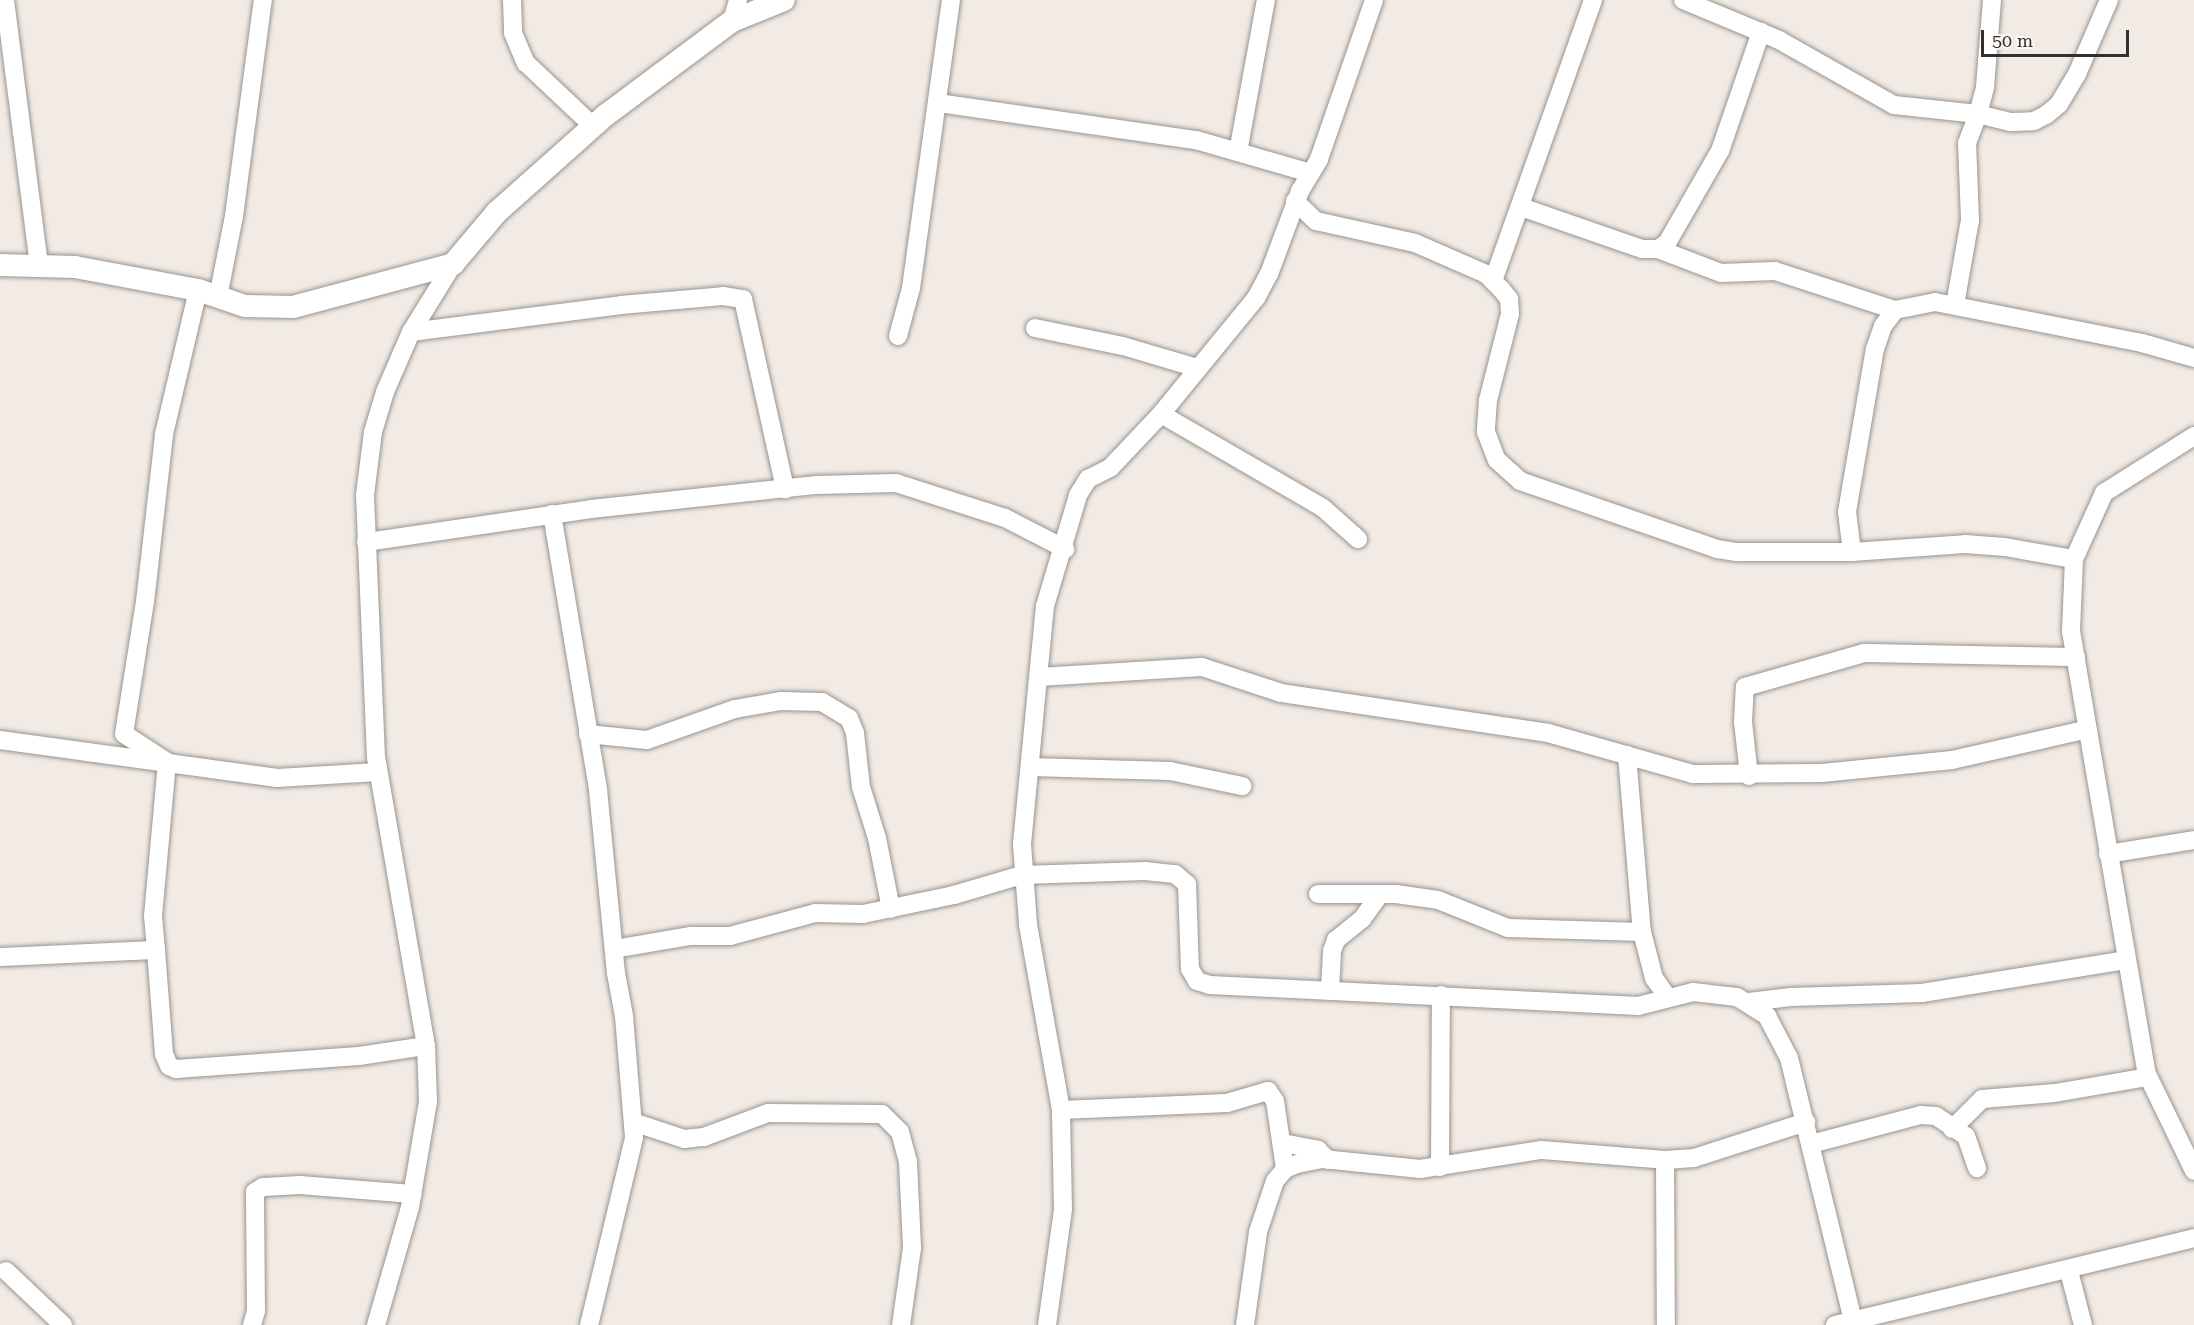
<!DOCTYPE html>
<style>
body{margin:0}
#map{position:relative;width:2194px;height:1325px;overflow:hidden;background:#f1eae5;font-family:"Roboto Serif",serif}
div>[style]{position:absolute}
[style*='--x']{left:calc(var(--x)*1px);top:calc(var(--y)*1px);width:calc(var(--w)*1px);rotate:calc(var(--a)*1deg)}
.roads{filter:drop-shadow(0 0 2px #99938e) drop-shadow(0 0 2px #99938e)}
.minor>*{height:18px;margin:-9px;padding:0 9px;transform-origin:9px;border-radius:9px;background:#fff}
.tertiary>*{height:22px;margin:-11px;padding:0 11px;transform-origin:11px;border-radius:11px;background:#fff}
span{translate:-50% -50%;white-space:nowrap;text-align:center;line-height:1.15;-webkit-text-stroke:4.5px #fff7f2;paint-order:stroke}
.scale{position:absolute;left:1981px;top:30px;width:148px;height:27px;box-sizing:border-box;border:3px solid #322f2d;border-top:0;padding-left:8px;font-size:18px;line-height:21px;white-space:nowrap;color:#322f2d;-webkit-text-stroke:4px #fff7f2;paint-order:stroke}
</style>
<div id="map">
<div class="roads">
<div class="minor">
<i style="--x:5;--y:0;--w:268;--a:82.7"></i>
<i style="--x:512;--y:0;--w:33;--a:88"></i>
<i style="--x:513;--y:33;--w:33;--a:67"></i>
<i style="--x:526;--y:63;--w:93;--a:43.3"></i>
<i style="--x:1683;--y:0;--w:104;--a:22.6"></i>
<i style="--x:1779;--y:40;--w:132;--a:29.5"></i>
<i style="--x:1894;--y:105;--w:84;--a:6.1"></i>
<i style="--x:1978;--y:114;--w:28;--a:-75"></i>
<i style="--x:1985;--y:87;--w:87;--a:-85.4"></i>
<i style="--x:732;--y:21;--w:22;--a:-74"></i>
<i style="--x:938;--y:103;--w:261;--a:8.2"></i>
<i style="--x:1196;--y:140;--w:119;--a:16.1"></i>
<i style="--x:1238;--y:152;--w:155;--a:-79.6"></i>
<i style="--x:1295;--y:201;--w:29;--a:44"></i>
<i style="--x:1316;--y:221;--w:101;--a:12.5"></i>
<i style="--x:1415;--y:243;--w:77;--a:23.6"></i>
<i style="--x:1486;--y:274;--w:21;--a:45"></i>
<i style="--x:1501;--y:289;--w:13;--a:51"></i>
<i style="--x:1509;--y:299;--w:15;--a:86"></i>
<i style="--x:1510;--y:314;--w:89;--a:104.3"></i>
<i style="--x:1488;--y:400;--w:32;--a:94"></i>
<i style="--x:1486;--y:432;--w:30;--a:69"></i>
<i style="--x:1497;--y:460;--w:31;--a:42"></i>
<i style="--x:1520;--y:481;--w:208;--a:19"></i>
<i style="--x:1717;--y:549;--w:20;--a:9"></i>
<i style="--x:1737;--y:552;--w:115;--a:0"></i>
<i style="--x:1852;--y:552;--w:113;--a:-4"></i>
<i style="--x:1965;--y:544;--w:40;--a:4.3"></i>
<i style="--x:2005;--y:547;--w:70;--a:9.9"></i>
<i style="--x:1521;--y:207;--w:128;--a:19.1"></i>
<i style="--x:1642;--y:249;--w:16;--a:0"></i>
<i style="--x:1658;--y:249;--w:11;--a:-34"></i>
<i style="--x:1667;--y:243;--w:106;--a:-60.1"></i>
<i style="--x:1720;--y:151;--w:126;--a:-71"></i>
<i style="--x:1658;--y:249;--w:67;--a:20.9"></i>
<i style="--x:1721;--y:273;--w:54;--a:-2.1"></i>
<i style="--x:1775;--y:271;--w:126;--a:18"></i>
<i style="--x:1895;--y:310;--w:41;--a:-11.3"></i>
<i style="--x:1935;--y:302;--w:211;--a:11.2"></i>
<i style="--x:2142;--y:343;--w:54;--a:16.1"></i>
<i style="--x:1493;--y:281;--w:298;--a:-70.4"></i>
<i style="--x:218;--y:297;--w:83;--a:-78.8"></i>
<i style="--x:234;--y:216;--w:218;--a:-82.4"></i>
<i style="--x:1955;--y:305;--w:86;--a:-80"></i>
<i style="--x:1970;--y:220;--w:77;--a:-92.2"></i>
<i style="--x:1967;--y:143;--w:31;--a:-69"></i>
<i style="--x:1978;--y:114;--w:34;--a:14"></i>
<i style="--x:2011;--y:122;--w:23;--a:-2"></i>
<i style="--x:2034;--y:121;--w:13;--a:-27"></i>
<i style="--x:2046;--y:115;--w:17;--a:-40"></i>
<i style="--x:2059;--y:104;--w:35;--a:-59"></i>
<i style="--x:2077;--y:74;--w:81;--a:-66.6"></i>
<i style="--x:1035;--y:328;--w:90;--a:11.6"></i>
<i style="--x:1123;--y:346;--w:77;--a:16.6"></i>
<i style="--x:411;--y:332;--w:212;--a:-7.3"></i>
<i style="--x:621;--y:305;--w:102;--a:-5"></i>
<i style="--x:723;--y:296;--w:20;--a:9"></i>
<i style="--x:743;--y:299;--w:195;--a:77.5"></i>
<i style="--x:898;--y:336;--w:50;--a:-74.8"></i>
<i style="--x:911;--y:288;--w:291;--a:-82.1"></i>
<i style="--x:1161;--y:414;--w:187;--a:30.1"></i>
<i style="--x:1323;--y:508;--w:47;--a:41.5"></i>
<i style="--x:2194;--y:436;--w:107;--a:147.7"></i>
<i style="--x:2104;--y:493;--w:72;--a:114.4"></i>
<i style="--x:2074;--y:559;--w:72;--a:92.4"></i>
<i style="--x:2071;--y:631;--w:447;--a:80.3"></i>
<i style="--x:2146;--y:1072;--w:110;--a:64.1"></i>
<i style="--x:552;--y:514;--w:280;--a:80.5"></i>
<i style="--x:598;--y:790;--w:184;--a:84.4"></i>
<i style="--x:616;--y:973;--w:44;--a:79.5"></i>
<i style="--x:624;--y:1016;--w:122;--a:85.3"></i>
<i style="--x:634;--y:1138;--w:192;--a:103.5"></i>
<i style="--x:366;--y:542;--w:227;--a:-8.3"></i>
<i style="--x:591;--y:509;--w:227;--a:-6.1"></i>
<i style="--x:817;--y:485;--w:79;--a:-1.5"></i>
<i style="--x:896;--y:483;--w:114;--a:17.8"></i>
<i style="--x:1005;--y:518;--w:68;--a:27.3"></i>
<i style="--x:1852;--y:552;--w:40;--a:-97.1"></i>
<i style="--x:1847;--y:512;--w:165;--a:-80.3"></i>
<i style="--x:1875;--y:349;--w:24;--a:-71"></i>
<i style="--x:1883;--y:326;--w:20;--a:-53"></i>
<i style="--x:1039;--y:677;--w:163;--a:-3.5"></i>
<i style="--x:1202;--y:667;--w:83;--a:18.2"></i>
<i style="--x:1281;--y:693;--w:270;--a:8.5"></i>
<i style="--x:1548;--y:733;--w:151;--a:15.8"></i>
<i style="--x:1693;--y:774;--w:129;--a:-0.4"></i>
<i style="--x:1822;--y:773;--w:131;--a:-5.7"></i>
<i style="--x:1952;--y:760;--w:139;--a:-12.8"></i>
<i style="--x:588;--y:734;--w:59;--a:5.8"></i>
<i style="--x:647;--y:740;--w:93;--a:-19.4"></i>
<i style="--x:735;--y:709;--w:47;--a:-9.9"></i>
<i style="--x:781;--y:701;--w:41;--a:1.4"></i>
<i style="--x:822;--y:702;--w:31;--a:31"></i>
<i style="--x:849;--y:718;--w:16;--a:68"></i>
<i style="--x:855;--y:733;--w:54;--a:83.7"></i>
<i style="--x:861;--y:787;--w:53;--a:72.6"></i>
<i style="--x:877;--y:838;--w:72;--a:78.8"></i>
<i style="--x:0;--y:740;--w:280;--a:7.8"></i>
<i style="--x:277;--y:778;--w:101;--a:-3.4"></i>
<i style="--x:1627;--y:755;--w:178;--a:85.2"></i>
<i style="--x:1642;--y:932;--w:48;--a:75.4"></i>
<i style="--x:1654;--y:978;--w:24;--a:55"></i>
<i style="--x:167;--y:762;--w:51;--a:-146.9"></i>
<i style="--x:124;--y:734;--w:134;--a:-81"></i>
<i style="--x:145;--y:602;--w:169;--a:-83.5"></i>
<i style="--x:164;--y:434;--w:148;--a:-76.7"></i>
<i style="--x:1030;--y:767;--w:140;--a:1.6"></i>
<i style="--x:1170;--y:771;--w:74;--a:11.8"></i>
<i style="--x:1749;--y:776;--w:54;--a:-96.3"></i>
<i style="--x:1743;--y:722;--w:35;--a:-87"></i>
<i style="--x:1745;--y:687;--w:124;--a:-15.9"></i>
<i style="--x:1864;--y:653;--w:212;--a:1.1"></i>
<i style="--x:2108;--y:854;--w:87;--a:-9.2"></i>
<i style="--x:1318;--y:894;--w:78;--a:0"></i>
<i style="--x:1396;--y:894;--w:42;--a:8.1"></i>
<i style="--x:1438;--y:900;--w:75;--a:21.8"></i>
<i style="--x:1508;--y:928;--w:134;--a:1.7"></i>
<i style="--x:614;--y:949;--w:78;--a:-9.6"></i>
<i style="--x:691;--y:936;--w:39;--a:0"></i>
<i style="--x:730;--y:936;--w:88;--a:-15.1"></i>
<i style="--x:815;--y:913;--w:48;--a:1.2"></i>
<i style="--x:863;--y:914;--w:93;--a:-11.8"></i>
<i style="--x:954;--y:895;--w:71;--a:-16.4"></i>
<i style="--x:1022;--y:875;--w:123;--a:-1.9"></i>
<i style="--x:1145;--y:871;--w:30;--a:6"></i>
<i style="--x:1175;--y:874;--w:16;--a:40"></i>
<i style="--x:1187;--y:884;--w:85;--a:88"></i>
<i style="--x:1190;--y:969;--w:14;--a:60"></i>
<i style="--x:1197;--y:981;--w:14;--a:17"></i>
<i style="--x:1210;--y:985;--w:429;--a:2.8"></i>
<i style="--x:1638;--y:1006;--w:57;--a:-14.3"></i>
<i style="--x:1693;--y:992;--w:44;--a:6.5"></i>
<i style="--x:1737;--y:997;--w:36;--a:32"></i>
<i style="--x:1767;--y:1016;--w:47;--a:62.4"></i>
<i style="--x:1789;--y:1058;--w:270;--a:76.3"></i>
<i style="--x:156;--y:950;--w:34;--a:-95"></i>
<i style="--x:153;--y:916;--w:155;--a:-84.8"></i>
<i style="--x:0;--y:957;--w:156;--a:-2.6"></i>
<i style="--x:156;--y:950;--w:104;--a:85.6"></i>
<i style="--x:164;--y:1054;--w:13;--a:67"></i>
<i style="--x:169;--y:1066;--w:8;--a:23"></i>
<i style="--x:176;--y:1069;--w:183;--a:-4.1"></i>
<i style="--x:359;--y:1056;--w:68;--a:-8.5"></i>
<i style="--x:1330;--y:990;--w:39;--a:-87"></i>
<i style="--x:1332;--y:951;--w:12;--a:-70"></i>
<i style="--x:1336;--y:940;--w:33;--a:-39"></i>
<i style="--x:1362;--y:919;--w:31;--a:-54"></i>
<i style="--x:1749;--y:1002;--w:42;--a:-6.8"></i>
<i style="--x:1791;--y:997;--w:131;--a:-1.7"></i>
<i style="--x:1922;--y:993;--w:206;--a:-9.2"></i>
<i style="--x:1061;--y:1110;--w:166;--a:-2.4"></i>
<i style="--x:1227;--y:1103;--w:43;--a:-16.3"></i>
<i style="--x:1268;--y:1091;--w:12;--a:55"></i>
<i style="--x:1275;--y:1101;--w:69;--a:81.6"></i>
<i style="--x:633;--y:1122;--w:54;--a:18.4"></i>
<i style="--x:684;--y:1139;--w:20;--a:-6"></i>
<i style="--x:704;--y:1137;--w:68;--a:-20.6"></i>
<i style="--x:768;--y:1113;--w:114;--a:0.5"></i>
<i style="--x:882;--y:1114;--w:25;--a:45"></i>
<i style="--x:900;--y:1132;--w:31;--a:75"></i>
<i style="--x:908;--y:1162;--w:86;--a:87.3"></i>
<i style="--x:912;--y:1248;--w:78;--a:98.1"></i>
<i style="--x:1952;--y:1129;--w:42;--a:-45"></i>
<i style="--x:1982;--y:1099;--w:73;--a:-4.7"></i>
<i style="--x:2055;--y:1093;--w:94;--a:-9.8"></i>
<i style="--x:1283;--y:1143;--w:36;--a:11"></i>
<i style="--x:1318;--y:1150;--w:14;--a:45"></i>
<i style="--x:1811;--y:1144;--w:114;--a:-14.8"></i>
<i style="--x:1921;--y:1115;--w:15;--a:4"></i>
<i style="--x:1936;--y:1116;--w:36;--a:34"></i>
<i style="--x:1966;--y:1136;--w:34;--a:71"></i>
<i style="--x:1665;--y:1160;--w:165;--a:89.7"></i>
<i style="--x:1440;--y:1167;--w:172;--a:-89.7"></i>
<i style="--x:6;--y:1271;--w:79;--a:43.5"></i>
<i style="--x:2069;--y:1271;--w:56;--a:75.5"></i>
<i style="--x:252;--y:1325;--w:15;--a:-74"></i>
<i style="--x:256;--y:1311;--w:119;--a:-90.5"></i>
<i style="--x:255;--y:1192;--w:9;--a:-32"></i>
<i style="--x:263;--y:1187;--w:37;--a:-3"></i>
<i style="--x:300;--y:1185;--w:113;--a:4.6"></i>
<i style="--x:376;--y:1325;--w:123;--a:-73.9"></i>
<i style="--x:410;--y:1207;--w:107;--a:-80.3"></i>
<i style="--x:428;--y:1102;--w:56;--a:-92"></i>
<i style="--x:426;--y:1046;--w:292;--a:-99.8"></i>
<i style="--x:376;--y:758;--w:263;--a:-92.4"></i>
<i style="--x:365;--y:495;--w:64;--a:-82.8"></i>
<i style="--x:373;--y:432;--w:42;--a:-73.3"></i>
<i style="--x:385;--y:392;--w:65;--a:-66.6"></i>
<i style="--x:411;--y:332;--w:80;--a:-58.3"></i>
<i style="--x:1047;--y:1325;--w:117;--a:-82.1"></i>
<i style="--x:1063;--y:1209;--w:99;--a:-91.2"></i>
<i style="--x:1061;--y:1110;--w:189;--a:-100.1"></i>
<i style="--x:1028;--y:924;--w:80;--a:-94.3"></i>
<i style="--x:1022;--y:844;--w:239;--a:-84.5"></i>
<i style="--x:1045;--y:606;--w:116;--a:-73.4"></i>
<i style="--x:1078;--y:495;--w:19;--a:-58"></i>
<i style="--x:1088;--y:479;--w:25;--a:-27"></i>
<i style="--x:1110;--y:468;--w:74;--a:-46.6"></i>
<i style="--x:1161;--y:414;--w:150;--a:-50.7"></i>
<i style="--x:1256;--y:298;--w:27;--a:-62"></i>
<i style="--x:1269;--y:274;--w:89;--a:-69.5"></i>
<i style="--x:1300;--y:191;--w:37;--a:-59"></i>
<i style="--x:1319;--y:159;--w:168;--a:-70.9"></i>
<i style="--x:1245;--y:1325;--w:94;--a:-82"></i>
<i style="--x:1258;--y:1232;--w:54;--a:-71.6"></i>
<i style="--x:1275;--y:1181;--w:16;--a:-50"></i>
<i style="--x:1285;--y:1169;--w:13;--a:-23"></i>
<i style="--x:1297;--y:1164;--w:26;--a:-11"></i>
<i style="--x:1323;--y:1159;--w:98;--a:5.9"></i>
<i style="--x:1420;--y:1169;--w:123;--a:-8.9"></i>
<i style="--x:1542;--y:1150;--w:123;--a:4.6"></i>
<i style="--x:1665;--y:1160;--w:29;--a:-4"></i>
<i style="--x:1694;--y:1158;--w:118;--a:-17.8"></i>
<i style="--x:1835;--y:1325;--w:369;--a:-13.6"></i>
</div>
<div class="tertiary">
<i style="--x:0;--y:265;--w:75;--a:1.5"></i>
<i style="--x:75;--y:267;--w:125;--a:10.6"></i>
<i style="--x:198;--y:290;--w:50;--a:18.8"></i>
<i style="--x:245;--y:306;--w:48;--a:1.2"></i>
<i style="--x:293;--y:307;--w:166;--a:-15"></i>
<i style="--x:453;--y:264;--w:68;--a:-49.8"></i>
<i style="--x:497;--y:212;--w:146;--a:-41.7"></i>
<i style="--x:606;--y:115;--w:157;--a:-36.7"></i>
<i style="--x:732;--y:21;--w:56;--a:-22"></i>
</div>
</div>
<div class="scale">50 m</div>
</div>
